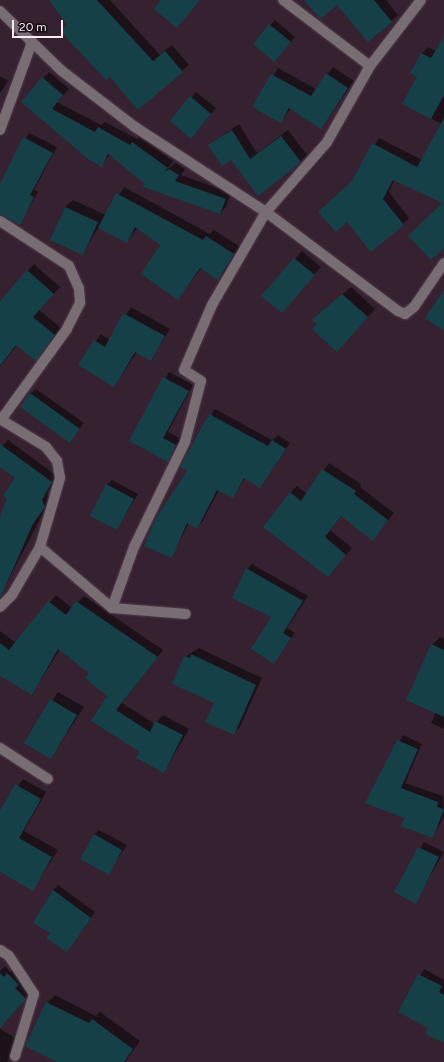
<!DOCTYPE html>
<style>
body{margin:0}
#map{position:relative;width:444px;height:1062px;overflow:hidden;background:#362130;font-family:Figtree,sans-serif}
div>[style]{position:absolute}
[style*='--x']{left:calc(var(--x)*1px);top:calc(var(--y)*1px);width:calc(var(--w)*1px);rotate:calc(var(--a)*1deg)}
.shadow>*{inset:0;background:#0007}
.building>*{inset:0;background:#154047}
.roads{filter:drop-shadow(0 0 1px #513d4b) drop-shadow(0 0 1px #513d4b)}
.minor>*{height:10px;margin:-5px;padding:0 5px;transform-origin:5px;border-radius:5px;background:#796d74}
span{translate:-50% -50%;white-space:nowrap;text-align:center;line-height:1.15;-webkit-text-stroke:3px #180e15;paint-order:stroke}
.scale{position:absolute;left:12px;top:20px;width:51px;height:18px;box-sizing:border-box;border:2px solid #f9eaf3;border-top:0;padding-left:5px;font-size:12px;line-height:14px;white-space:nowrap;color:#f9eaf3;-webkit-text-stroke:3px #180e15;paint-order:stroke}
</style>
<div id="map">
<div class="shadow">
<i style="clip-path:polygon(50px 0,110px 0,160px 55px,172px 45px,189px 65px,138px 109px)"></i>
<i style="clip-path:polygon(305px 0,386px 0,398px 15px,369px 40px,337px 4px)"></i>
<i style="clip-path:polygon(275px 20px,295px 37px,279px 55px,270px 25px)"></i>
<i style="clip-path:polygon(444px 38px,444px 203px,395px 179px,389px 192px,409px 218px,403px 224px,353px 180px,379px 138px,422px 160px,442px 124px,403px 104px,418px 77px,411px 73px,422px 53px,428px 47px,436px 51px)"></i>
<i style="clip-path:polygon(333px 67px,354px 81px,321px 128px,291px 108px,281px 122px,254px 107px,278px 68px,316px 89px)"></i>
<i style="clip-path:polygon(49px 72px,69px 89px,57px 102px,101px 125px,105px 122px,137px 139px,139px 137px,173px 161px,167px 169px,176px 163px,185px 169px,181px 175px,231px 193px,226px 207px,220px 213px,143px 186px,146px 183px,110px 155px,101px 165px,22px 101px)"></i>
<i style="clip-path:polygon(0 76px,8px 81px,0 93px)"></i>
<i style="clip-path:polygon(196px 92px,216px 108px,196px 132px,171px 121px)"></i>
<i style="clip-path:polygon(239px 124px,257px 153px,288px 130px,307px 155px,300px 162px,232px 159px,210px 145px)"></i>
<i style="clip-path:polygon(29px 133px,57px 147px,34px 190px,38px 192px,20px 223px,0 213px,0 186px)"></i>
<i style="clip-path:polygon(124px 187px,210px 234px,214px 230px,240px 247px,224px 272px,218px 279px,201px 268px,178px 299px,162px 244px,137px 228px,127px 242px,99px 227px,82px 254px,51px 239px,65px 207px,73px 200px,106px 215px)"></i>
<i style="clip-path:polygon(302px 251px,321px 267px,289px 304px,263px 295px)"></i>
<i style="clip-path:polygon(34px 264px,60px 287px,39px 310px,61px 328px,36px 360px,17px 345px,0 367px,0 301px)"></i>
<i style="clip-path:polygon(351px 287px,375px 309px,344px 343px,314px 320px)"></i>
<i style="clip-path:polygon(131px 307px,170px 329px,151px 360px,137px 352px,114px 386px,80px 365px,101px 334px,110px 340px)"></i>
<i style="clip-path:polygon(169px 372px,193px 385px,168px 432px,181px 439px,168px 460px,130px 441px)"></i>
<i style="clip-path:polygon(36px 389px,84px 423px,70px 441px,30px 394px)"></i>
<i style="clip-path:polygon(215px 409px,272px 440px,278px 435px,290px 443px,260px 487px,245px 478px,233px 497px,219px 490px,202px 522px,197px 527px,189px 523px,171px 557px,188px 471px,181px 467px)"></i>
<i style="clip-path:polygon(8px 440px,57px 476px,47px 494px,50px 500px,0 596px,0 519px,17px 478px,0 465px,0 449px)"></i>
<i style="clip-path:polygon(329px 463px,361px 484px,360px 487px,394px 513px,373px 539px,342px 515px,330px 530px,352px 548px,334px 569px,290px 493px,297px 486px,307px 494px)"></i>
<i style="clip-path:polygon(112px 480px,138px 494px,117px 529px,106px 485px)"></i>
<i style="clip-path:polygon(252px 564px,308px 596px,287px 628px,295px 633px,274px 663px,273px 617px,247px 569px)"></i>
<i style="clip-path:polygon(56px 595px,72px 608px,84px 596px,163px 650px,122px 703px,155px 724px,163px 715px,189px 729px,164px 772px,141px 752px,93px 721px,109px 696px,90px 673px,60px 649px,32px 694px,0 675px,0 631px,16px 643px)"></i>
<i style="clip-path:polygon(440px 637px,444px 639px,444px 729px,431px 723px,436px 712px,432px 645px)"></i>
<i style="clip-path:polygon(199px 648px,262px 678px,240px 727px,233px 734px,185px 657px)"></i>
<i style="clip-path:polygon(58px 692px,84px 707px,51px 758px,25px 742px)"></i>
<i style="clip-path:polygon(403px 735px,422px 744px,405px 783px,443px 796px,444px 816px,433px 837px,405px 818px,367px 802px)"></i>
<i style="clip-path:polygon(23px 779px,46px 792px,24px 831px,58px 850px,33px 889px,0 872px,0 814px)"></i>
<i style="clip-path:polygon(99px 830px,127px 845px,108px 873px,94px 835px)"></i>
<i style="clip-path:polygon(424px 842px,444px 852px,415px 902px,396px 892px)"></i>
<i style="clip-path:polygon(58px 885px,95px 912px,67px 951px,51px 933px,53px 890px)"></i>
<i style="clip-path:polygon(5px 966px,10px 972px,15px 967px,33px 991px,11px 1016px,0 1020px,0 971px)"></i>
<i style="clip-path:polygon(424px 969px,444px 980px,444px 1032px,400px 1011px)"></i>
<i style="clip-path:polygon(55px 995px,96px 1016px,100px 1012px,140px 1041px,125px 1062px,59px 1062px,47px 1003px)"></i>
<i style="clip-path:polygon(0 1029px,17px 1039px,7px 1062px,0 1062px)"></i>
</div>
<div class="building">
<i style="clip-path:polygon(49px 0,97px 0,153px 61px,165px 51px,183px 72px,138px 110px,110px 77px,106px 80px,60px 31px,67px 25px)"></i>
<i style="clip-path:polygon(161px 0,200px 0,177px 28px,154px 9px)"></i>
<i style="clip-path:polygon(304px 0,374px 0,392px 22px,368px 42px,337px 5px,320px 19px)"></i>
<i style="clip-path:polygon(269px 24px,291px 42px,274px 62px,253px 44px)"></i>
<i style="clip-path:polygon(444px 36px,444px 95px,431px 119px,402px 104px,417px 77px,410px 73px,421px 53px,431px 58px)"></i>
<i style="clip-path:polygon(326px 73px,348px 88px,321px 129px,289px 108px,281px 123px,252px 107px,271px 74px,311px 96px)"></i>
<i style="clip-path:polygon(42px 77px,63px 95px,52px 109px,95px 132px,98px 127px,130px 145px,132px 142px,168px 168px,164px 172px,169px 169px,179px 175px,175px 181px,226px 199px,220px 214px,141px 186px,145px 184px,108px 154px,102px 167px,88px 159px,21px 102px)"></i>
<i style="clip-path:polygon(190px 96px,211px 114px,191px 139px,170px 121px)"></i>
<i style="clip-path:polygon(444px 118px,444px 248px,431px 260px,408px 236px,442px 203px,393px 180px,383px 199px,404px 225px,371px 252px,347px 222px,336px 232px,318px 212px,352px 181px,372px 143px,417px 167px)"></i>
<i style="clip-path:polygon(232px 130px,250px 159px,281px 136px,301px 162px,258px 196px,231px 160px,222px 166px,208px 145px)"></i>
<i style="clip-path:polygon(23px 137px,53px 153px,30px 195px,34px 197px,20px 225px,0 214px,0 184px)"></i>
<i style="clip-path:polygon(116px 193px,203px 240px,206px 236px,234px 254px,218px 280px,200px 268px,178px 300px,141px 274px,160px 245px,135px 227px,127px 243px,98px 228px)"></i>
<i style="clip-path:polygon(65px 207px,98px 222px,83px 255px,50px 240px)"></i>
<i style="clip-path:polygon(294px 258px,315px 275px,282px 313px,261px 296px)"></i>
<i style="clip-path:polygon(27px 270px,54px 294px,33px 317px,55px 335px,36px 361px,16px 345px,0 366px,0 301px)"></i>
<i style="clip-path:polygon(444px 290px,444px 331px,425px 318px)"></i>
<i style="clip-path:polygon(342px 294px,368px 317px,337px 352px,312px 329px,317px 324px,312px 320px)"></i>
<i style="clip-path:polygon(123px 313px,165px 336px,151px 361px,135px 352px,114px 387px,78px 365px,94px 340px,105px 347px)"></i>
<i style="clip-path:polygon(163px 377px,189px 391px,163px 438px,176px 445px,168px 462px,129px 441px)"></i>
<i style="clip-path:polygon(30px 393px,80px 429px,70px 443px,20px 407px)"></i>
<i style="clip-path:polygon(209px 414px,268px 446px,272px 440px,286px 449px,260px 488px,244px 478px,233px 498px,217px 490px,197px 529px,187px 523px,172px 558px,144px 546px,156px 518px,187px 471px,180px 467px)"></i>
<i style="clip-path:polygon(0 444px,52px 482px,42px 500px,45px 507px,33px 524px,0 598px,0 516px,7px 499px,3px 496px,15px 478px,0 467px)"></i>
<i style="clip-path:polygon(322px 469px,356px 491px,354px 494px,388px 520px,373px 541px,341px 516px,325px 537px,346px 555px,328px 577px,263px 527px,290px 492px,301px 501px)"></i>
<i style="clip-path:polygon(106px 484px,134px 499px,117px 530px,90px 516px)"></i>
<i style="clip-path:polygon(246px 568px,303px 601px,283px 633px,291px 638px,274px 664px,251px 649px,271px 617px,232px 598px)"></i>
<i style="clip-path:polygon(48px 601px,66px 615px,76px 601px,158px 657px,116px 710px,150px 732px,155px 721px,183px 735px,164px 773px,136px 758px,140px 752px,91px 721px,107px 696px,85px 678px,89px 673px,58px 649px,32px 695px,0 676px,0 643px,9px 650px)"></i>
<i style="clip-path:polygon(431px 644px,444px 650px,444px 717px,406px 700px)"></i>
<i style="clip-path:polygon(191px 654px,256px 685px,234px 735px,205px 722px,214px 703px,172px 684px,184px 656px,190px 658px)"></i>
<i style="clip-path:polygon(50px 699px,77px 715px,51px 759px,24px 743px)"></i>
<i style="clip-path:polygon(397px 740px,418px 749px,401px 788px,438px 802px,437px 807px,444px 809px,433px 838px,401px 826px,404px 818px,365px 803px)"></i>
<i style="clip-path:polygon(15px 784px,41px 799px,19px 838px,52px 857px,33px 891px,0 872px,0 811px)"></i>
<i style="clip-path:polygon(94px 834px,122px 850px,109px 875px,80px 859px)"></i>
<i style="clip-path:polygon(418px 847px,439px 857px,416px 904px,394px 892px)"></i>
<i style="clip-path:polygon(53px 890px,91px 918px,67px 952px,46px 938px,50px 933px,33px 923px)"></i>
<i style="clip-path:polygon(0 973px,4px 977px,7px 973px,19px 985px,15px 988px,26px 999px,0 1028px)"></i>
<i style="clip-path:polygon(418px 974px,442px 986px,439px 992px,444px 995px,444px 1043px,425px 1034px,428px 1028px,398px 1012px)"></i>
<i style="clip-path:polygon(46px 1002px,89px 1023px,92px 1019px,133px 1049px,124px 1062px,57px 1062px,25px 1046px)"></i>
</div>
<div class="roads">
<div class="minor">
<i style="--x:0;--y:11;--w:86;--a:44.1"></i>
<i style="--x:62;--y:71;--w:92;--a:37.5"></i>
<i style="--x:135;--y:127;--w:156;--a:33"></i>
<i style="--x:266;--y:212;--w:165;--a:36.9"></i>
<i style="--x:398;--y:311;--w:8;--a:23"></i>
<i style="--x:405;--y:314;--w:11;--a:-38"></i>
<i style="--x:414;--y:307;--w:53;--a:-55.7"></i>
<i style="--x:370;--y:66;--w:83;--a:-52.3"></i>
<i style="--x:0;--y:130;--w:94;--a:-70"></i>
<i style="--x:0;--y:221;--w:82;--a:33.1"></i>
<i style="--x:69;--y:266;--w:24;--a:66"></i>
<i style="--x:79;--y:288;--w:15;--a:86"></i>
<i style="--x:80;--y:303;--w:29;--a:117"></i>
<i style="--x:67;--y:329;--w:112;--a:126"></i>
<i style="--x:0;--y:419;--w:54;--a:31.3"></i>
<i style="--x:46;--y:447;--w:18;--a:52"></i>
<i style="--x:57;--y:461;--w:17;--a:80"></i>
<i style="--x:60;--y:478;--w:72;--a:106.2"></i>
<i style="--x:40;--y:547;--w:56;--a:120.3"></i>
<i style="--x:12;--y:595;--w:17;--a:135"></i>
<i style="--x:40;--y:547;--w:94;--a:40.3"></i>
<i style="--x:112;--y:608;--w:74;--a:4.6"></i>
<i style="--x:112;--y:608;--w:65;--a:-70.2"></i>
<i style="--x:134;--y:547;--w:117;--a:-64.1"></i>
<i style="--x:185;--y:442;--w:63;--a:-75.3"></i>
<i style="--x:201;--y:381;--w:20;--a:-147"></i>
<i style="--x:184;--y:370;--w:71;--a:-66.7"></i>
<i style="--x:212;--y:305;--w:108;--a:-59.9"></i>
<i style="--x:266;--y:212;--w:93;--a:-48.9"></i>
<i style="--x:327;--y:142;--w:87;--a:-60.5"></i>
<i style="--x:370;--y:66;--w:109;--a:-142.8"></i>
<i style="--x:0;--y:748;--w:57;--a:32.9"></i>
<i style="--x:0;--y:950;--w:11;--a:34"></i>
<i style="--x:9;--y:956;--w:45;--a:56.7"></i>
<i style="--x:34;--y:994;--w:65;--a:107"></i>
</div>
</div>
<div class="scale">20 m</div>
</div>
